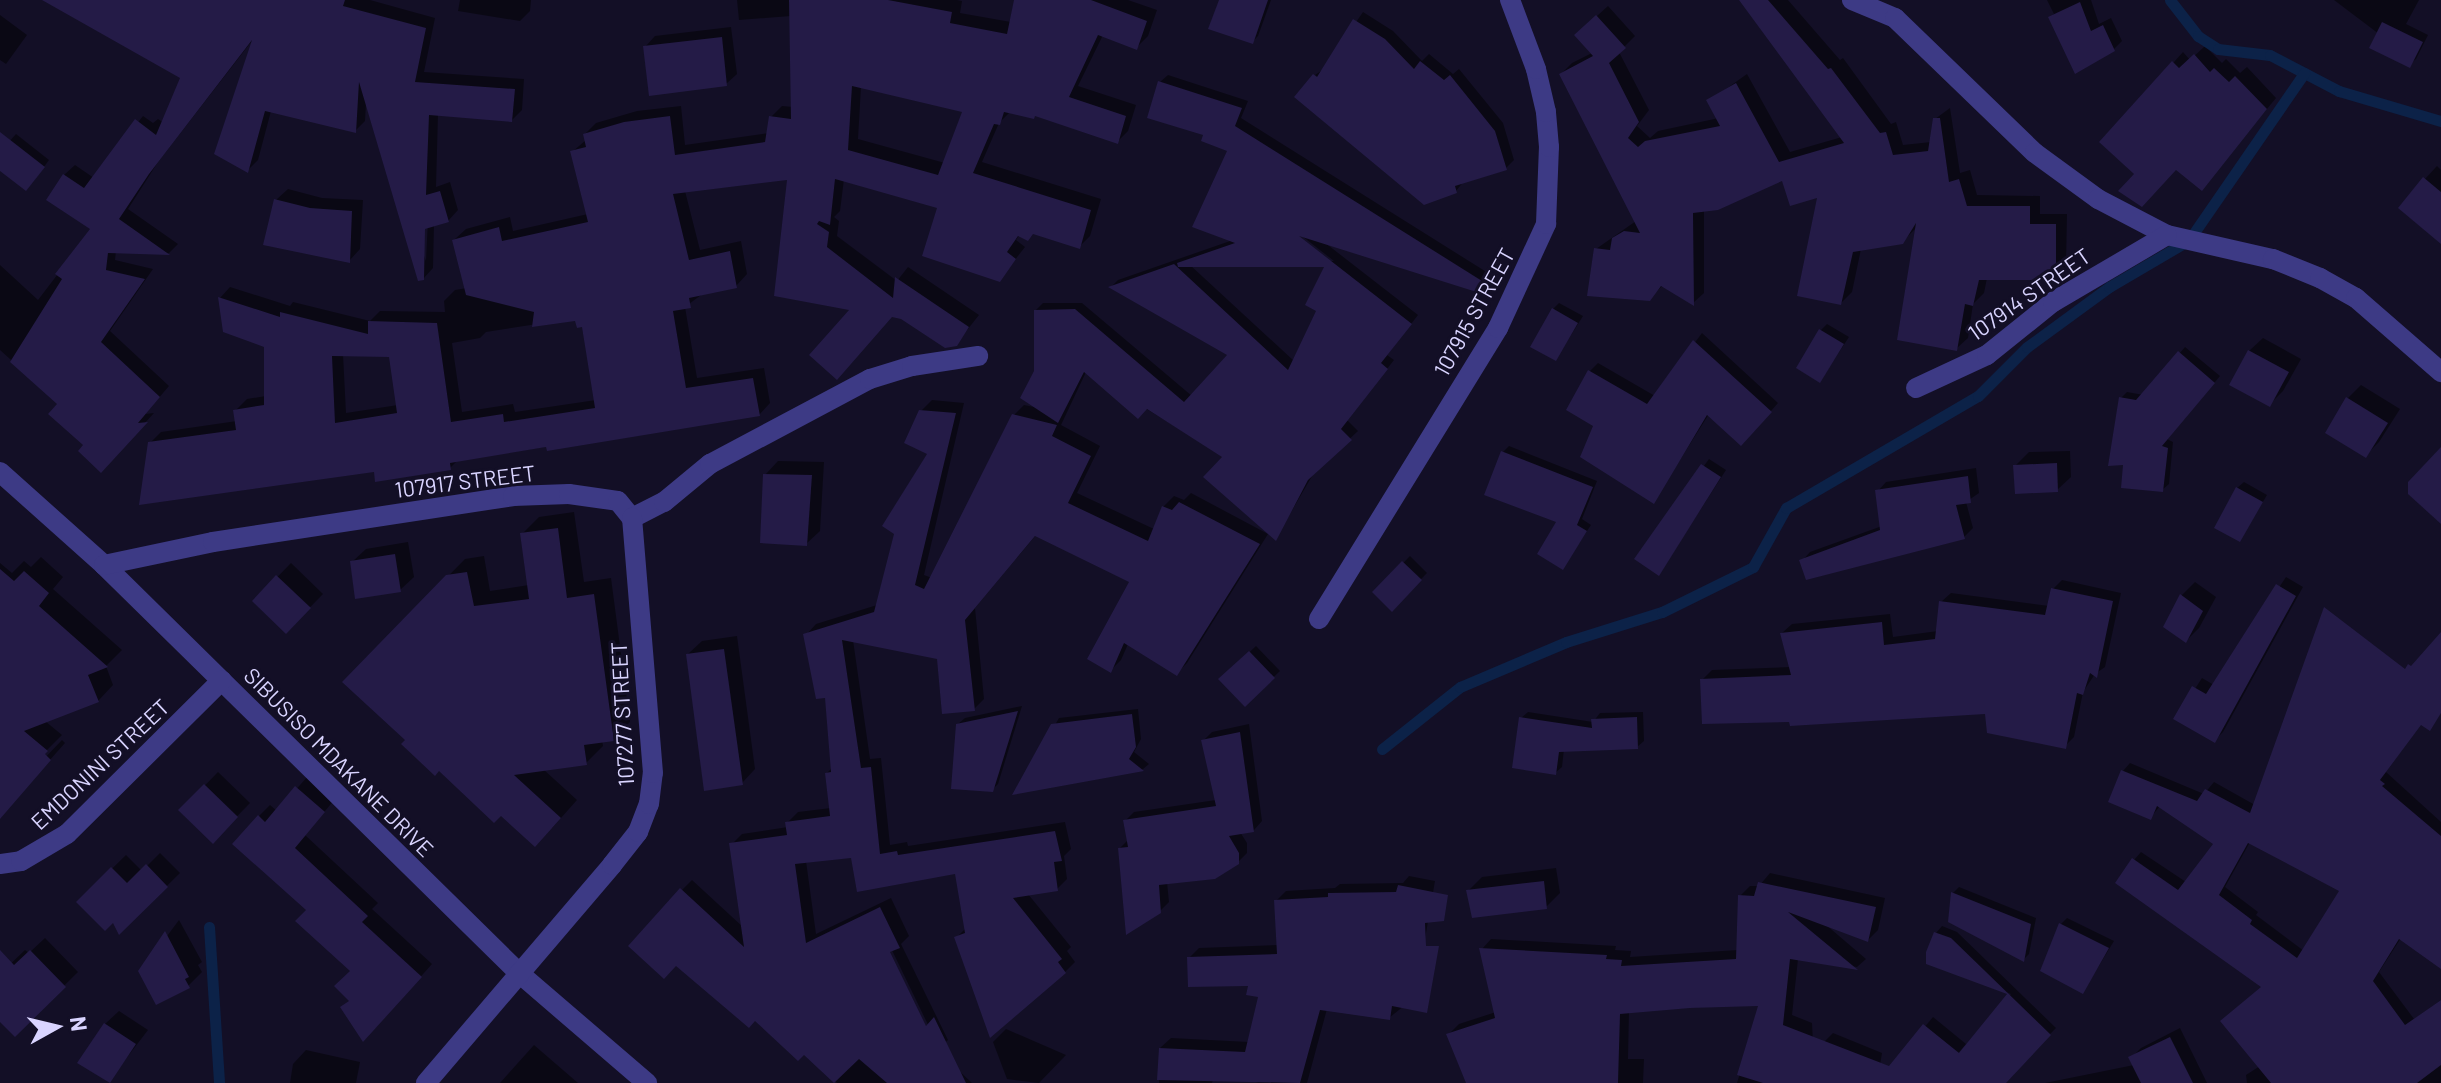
<!DOCTYPE html>
<style>
body{margin:0}
#map{position:relative;width:2441px;height:1083px;overflow:hidden;background:#130f26;font-family:Barlow,sans-serif}
div>[style]{position:absolute}
[style*='--x']{left:calc(var(--x)*1px);top:calc(var(--y)*1px);width:calc(var(--w)*1px);rotate:calc(var(--a)*1deg)}
.shadow>*{inset:0;background:#0007}
.stream>*{height:11px;margin:-5.5px;padding:0 5.5px;transform-origin:5.5px;border-radius:5.5px;background:#0c2248}
.building>*{inset:0;background:#241b47}
.minor>*{height:20px;margin:-10px;padding:0 10px;transform-origin:10px;border-radius:10px;background:#3d3a85}
span{translate:-50% -50%;white-space:nowrap;text-align:center;line-height:1.15;-webkit-text-stroke:6px #130f26;paint-order:stroke}
.street-label{font-size:22px;color:#d9d4ff}
.north{position:absolute;left:16px;top:987px;width:80px;height:80px;-webkit-text-stroke:6px #130f26;paint-order:stroke;rotate:82deg;font-size:22px;font-weight:700;line-height:32px;text-align:center;color:#d9d4ff}
.north::after{content:'';display:block;margin:auto;width:28px;height:36px;background:#d9d4ff;clip-path:polygon(50% 0,100% 100%,50% 72%,0 100%)}
</style>
<div id="map">
<div class="shadow">
<i style="clip-path:polygon(evenodd,56px 0,370px 0,435px 18px,424px 72px,524px 79px,522px 110px,512px 120px,438px 114px,436px 187px,450px 182px,458px 210px,448px 221px,434px 225px,433px 268px,423px 279px,366px 103px,365px 121px,355px 131px,271px 111px,258px 160px,248px 170px,255px 37px,158px 162px,128px 209px,178px 244px,169px 253px,116px 251px,115px 260px,153px 269px,110px 331px,169px 386px,145px 414px,154px 413px,111px 460px,86px 445px,60px 404px,0 350px,0 265px,38px 300px,93px 228px,64px 175px,75px 165px,94px 178px,143px 116px,153px 123px,158px 119px,164px 123px,183px 77px,56px 0,424px 219px,428px 219px,426px 261px,423px 253px,424px 219px)"></i>
<i style="clip-path:polygon(460px 0,531px 0,530px 11px,520px 21px,458px 11px)"></i>
<i style="clip-path:polygon(evenodd,737px 0,957px 0,962px 1px,960px 13px,1011px 22px,1016px 0,1128px 0,1157px 10px,1148px 36px,1137px 47px,1103px 35px,1078px 86px,1136px 105px,1128px 131px,1117px 142px,1037px 114px,1011px 111px,999px 123px,982px 162px,1101px 199px,1090px 236px,1079px 247px,1034px 232px,1020px 234px,1016px 240px,1025px 247px,999px 280px,939px 206px,844px 179px,840px 211px,834px 217px,839px 221px,837px 236px,897px 281px,908px 267px,979px 315px,956px 344px,902px 317px,853px 308px,789px 177px,685px 191px,700px 250px,741px 241px,747px 274px,736px 286px,701px 295px,685px 307px,697px 378px,764px 368px,770px 403px,759px 415px,458px 460px,450px 468px,376px 470px,150px 443px,161px 432px,237px 421px,236px 410px,247px 399px,266px 396px,266px 345px,220px 298px,230px 287px,290px 306px,293px 302px,370px 321px,380px 311px,445px 312px,444px 301px,455px 290px,467px 288px,454px 240px,466px 229px,510px 217px,513px 231px,588px 214px,572px 152px,586px 140px,585px 134px,596px 123px,637px 111px,681px 106px,685px 145px,769px 133px,771px 117px,782px 106px,793px 107px,791px 16px,739px 20px,737px 0,861px 87px,965px 111px,945px 163px,858px 139px,861px 87px,737px 0,576px 318px,583px 324px,596px 400px,515px 412px,513px 404px,462px 412px,452px 343px,480px 338px,486px 332px,576px 318px,737px 0,343px 354px,391px 355px,398px 405px,346px 413px,343px 354px)"></i>
<i style="clip-path:polygon(1221px 0,1271px 0,1258px 36px,1252px 42px)"></i>
<i style="clip-path:polygon(1741px 0,1788px 0,1840px 60px,1843px 58px,1891px 124px,1896px 122px,1903px 145px,1931px 142px,1935px 119px,1950px 108px,1960px 173px,1970px 170px,1977px 195px,2040px 196px,2040px 214px,2067px 214px,2066px 267px,2055px 278px,1987px 278px,1984px 293px,1973px 304px,1968px 338px,1957px 348px,1917px 227px,1902px 242px,1861px 249px,1852px 292px,1841px 303px,1820px 195px,1784px 178px,1704px 210px,1704px 293px,1693px 303px,1663px 285px,1649px 299px,1596px 249px,1636px 221px,1561px 74px,1572px 63px,1592px 53px,1587px 25px,1608px 6px,1635px 36px,1619px 52px,1649px 110px,1637px 126px,1650px 138px,1658px 131px,1719px 118px,1709px 101px,1747px 74px,1790px 152px,1842px 137px)"></i>
<i style="clip-path:polygon(2047px 0,2091px 0,2099px 24px,2111px 18px,2122px 41px,2114px 49px,2050px 17px,2054px 14px)"></i>
<i style="clip-path:polygon(2334px 0,2419px 0,2406px 24px,2428px 35px,2416px 59px,2409px 65px,2379px 34px)"></i>
<i style="clip-path:polygon(1363px 12px,1393px 31px,1422px 61px,1429px 54px,1453px 74px,1459px 69px,1503px 123px,1514px 160px,1506px 168px,1464px 181px,1456px 191px,1315px 75px,1324px 69px)"></i>
<i style="clip-path:polygon(0 15px,27px 35px,6px 64px,0 60px)"></i>
<i style="clip-path:polygon(731px 27px,737px 74px,726px 84px,645px 47px,655px 36px)"></i>
<i style="clip-path:polygon(2205px 46px,2222px 63px,2226px 59px,2240px 73px,2247px 67px,2276px 98px,2202px 188px,2177px 167px,2136px 174px,2102px 142px,2183px 52px,2190px 60px)"></i>
<i style="clip-path:polygon(evenodd,1168px 75px,1248px 101px,1241px 118px,1496px 278px,1485px 292px,1324px 242px,1418px 315px,1387px 355px,1394px 360px,1347px 420px,1358px 431px,1315px 471px,1276px 538px,1225px 457px,1086px 372px,1061px 425px,1100px 446px,1077px 493px,1154px 529px,1163px 507px,1174px 496px,1184px 500px,1191px 493px,1268px 534px,1187px 663px,1177px 673px,1128px 644px,1121px 660px,1111px 670px,1131px 581px,1036px 535px,975px 608px,984px 699px,974px 709px,938px 657px,853px 640px,870px 759px,881px 758px,890px 845px,907px 842px,908px 846px,1065px 822px,1071px 849px,1064px 856px,1067px 879px,1057px 889px,1028px 894px,1071px 947px,1067px 951px,1075px 962px,1065px 972px,957px 937px,966px 928px,956px 871px,852px 856px,806px 861px,816px 934px,891px 898px,909px 936px,901px 944px,948px 1040px,937px 1050px,972px 1083px,837px 1083px,804px 1052px,682px 890px,692px 880px,743px 927px,732px 844px,742px 834px,788px 827px,787px 823px,798px 812px,831px 808px,827px 773px,833px 767px,826px 696px,806px 635px,816px 624px,877px 605px,930px 453px,921px 411px,932px 400px,964px 403px,924px 575px,932px 578px,1014px 415px,1024px 405px,1039px 408px,1036px 310px,1043px 303px,1082px 303px,1192px 396px,1230px 355px,1111px 287px,1118px 280px,1233px 240px,1229px 150px,1206px 134px,1160px 82px,1168px 75px,1293px 229px,1334px 261px,1328px 261px,1290px 232px,1293px 229px,1168px 75px,1190px 265px,1327px 265px,1319px 310px,1294px 361px,1190px 265px,1168px 75px,888px 942px,932px 1033px,927px 1033px,884px 944px,888px 942px)"></i>
<i style="clip-path:polygon(16px 134px,49px 160px,32px 183px,0 169px,0 152px)"></i>
<i style="clip-path:polygon(2437px 166px,2441px 170px,2441px 241px,2425px 179px)"></i>
<i style="clip-path:polygon(288px 189px,322px 198px,363px 200px,360px 249px,349px 261px,276px 200px)"></i>
<i style="clip-path:polygon(1559px 303px,1583px 316px,1556px 359px,1553px 309px)"></i>
<i style="clip-path:polygon(1827px 324px,1849px 337px,1820px 381px,1821px 330px)"></i>
<i style="clip-path:polygon(1702px 333px,1778px 403px,1749px 436px,1709px 414px,1654px 501px,1596px 425px,1590px 371px,1598px 363px,1655px 396px)"></i>
<i style="clip-path:polygon(2263px 338px,2301px 359px,2283px 391px,2270px 404px,2249px 351px)"></i>
<i style="clip-path:polygon(2185px 347px,2220px 376px,2167px 439px,2173px 442px,2169px 484px,2162px 490px,2121px 398px,2127px 392px,2144px 395px)"></i>
<i style="clip-path:polygon(2361px 385px,2400px 409px,2379px 442px,2366px 455px,2348px 398px)"></i>
<i style="clip-path:polygon(1509px 446px,1597px 481px,1582px 519px,1591px 525px,1563px 567px,1559px 521px,1503px 452px)"></i>
<i style="clip-path:polygon(2070px 451px,2071px 477px,2057px 490px,2015px 466px,2029px 452px)"></i>
<i style="clip-path:polygon(1709px 459px,1726px 470px,1659px 574px,1637px 558px)"></i>
<i style="clip-path:polygon(778px 461px,824px 462px,820px 531px,806px 544px,765px 475px)"></i>
<i style="clip-path:polygon(1976px 468px,1979px 493px,1966px 502px,1973px 528px,1964px 537px,1802px 561px,1810px 552px,1882px 526px,1878px 491px,1886px 482px)"></i>
<i style="clip-path:polygon(2244px 482px,2267px 495px,2240px 540px,2237px 488px)"></i>
<i style="clip-path:polygon(574px 512px,584px 582px,611px 578px,630px 722px,613px 739px,602px 740px,603px 746px,586px 763px,543px 769px,577px 800px,552px 828px,501px 813px,408px 740px,345px 681px,465px 559px,484px 556px,490px 591px,529px 585px,522px 534px,539px 517px)"></i>
<i style="clip-path:polygon(408px 542px,414px 577px,400px 590px,352px 562px,366px 549px)"></i>
<i style="clip-path:polygon(1410px 556px,1427px 573px,1392px 609px,1375px 592px)"></i>
<i style="clip-path:polygon(41px 557px,63px 577px,53px 589px,122px 650px,106px 666px,113px 685px,98px 701px,45px 721px,62px 735px,37px 760px,40px 763px,62px 740px,65px 743px,0 816px,0 563px,12px 573px,24px 561px,31px 567px)"></i>
<i style="clip-path:polygon(291px 563px,323px 594px,286px 632px,254px 601px)"></i>
<i style="clip-path:polygon(2286px 577px,2303px 587px,2223px 732px,2215px 740px,2176px 718px,2202px 678px,2214px 685px)"></i>
<i style="clip-path:polygon(2062px 580px,2121px 593px,2105px 667px,2095px 674px,2083px 692px,2074px 737px,2065px 746px,1987px 711px,1791px 720px,1702px 680px,1712px 670px,1791px 667px,1782px 633px,1792px 624px,1890px 614px,1893px 637px,1938px 631px,1941px 602px,1951px 593px,2049px 606px,2053px 589px)"></i>
<i style="clip-path:polygon(2195px 582px,2216px 597px,2199px 628px,2186px 641px,2166px 626px,2182px 595px)"></i>
<i style="clip-path:polygon(737px 636px,755px 769px,742px 783px,688px 654px,702px 641px)"></i>
<i style="clip-path:polygon(1256px 646px,1280px 671px,1245px 704px,1221px 679px)"></i>
<i style="clip-path:polygon(1022px 706px,998px 784px,992px 790px,958px 724px,965px 718px)"></i>
<i style="clip-path:polygon(1138px 709px,1141px 739px,1134px 752px,1149px 764px,1143px 769px,1016px 792px,1059px 718px)"></i>
<i style="clip-path:polygon(1528px 712px,1593px 722px,1600px 713px,1643px 712px,1644px 741px,1637px 747px,1564px 749px,1562px 767px,1555px 773px,1521px 718px)"></i>
<i style="clip-path:polygon(1249px 724px,1262px 821px,1254px 830px,1240px 832px,1247px 843px,1247px 853px,1238px 862px,1167px 882px,1169px 902px,1160px 911px,1120px 848px,1128px 840px,1125px 821px,1134px 812px,1216px 800px,1203px 741px,1212px 732px)"></i>
<i style="clip-path:polygon(evenodd,2130px 763px,2204px 794px,2214px 782px,2255px 805px,2386px 772px,2441px 822px,2441px 966px,2401px 938px,2379px 972px,2414px 1019px,2441px 1000px,2441px 1083px,2247px 1083px,2246px 1075px,2260px 1066px,2263px 986px,2134px 860px,2141px 852px,2186px 882px,2215px 843px,2160px 806px,2151px 817px,2123px 771px,2130px 763px,2250px 842px,2341px 890px,2304px 951px,2256px 915px,2258px 912px,2225px 887px,2250px 842px)"></i>
<i style="clip-path:polygon(218px 772px,250px 803px,213px 841px,181px 810px)"></i>
<i style="clip-path:polygon(308px 776px,335px 799px,305px 835px,378px 903px,372px 909px,432px 964px,375px 1028px,350px 1000px,352px 971px,309px 910px,259px 816px,270px 805px,277px 811px)"></i>
<i style="clip-path:polygon(160px 853px,180px 873px,120px 932px,114px 920px,78px 902px,126px 855px,142px 871px)"></i>
<i style="clip-path:polygon(1556px 868px,1560px 893px,1546px 907px,1468px 891px,1482px 877px)"></i>
<i style="clip-path:polygon(1770px 873px,1885px 898px,1878px 930px,1868px 940px,1825px 924px,1866px 959px,1857px 967px,1798px 959px,1792px 1015px,1812px 1023px,1815px 1083px,1737px 1083px,1761px 1004px,1629px 1011px,1628px 1059px,1644px 1059px,1643px 1083px,1469px 1083px,1449px 1034px,1459px 1024px,1496px 1012px,1482px 949px,1491px 939px,1616px 946px,1615px 950px,1631px 951px,1630px 957px,1738px 950px,1740px 896px,1750px 886px,1759px 886px)"></i>
<i style="clip-path:polygon(1409px 876px,1435px 881px,1415px 997px,1389px 1018px,1327px 1009px,1307px 1083px,1259px 1083px,1215px 1071px,1212px 1083px,1159px 1083px,1160px 1048px,1171px 1038px,1249px 1042px,1260px 996px,1251px 984px,1189px 958px,1199px 948px,1279px 945px,1276px 901px,1286px 891px,1335px 888px,1340px 884px,1403px 883px)"></i>
<i style="clip-path:polygon(1959px 887px,2036px 918px,2029px 954px,2023px 960px,1953px 893px)"></i>
<i style="clip-path:polygon(2067px 918px,2114px 941px,2083px 992px,2061px 924px)"></i>
<i style="clip-path:polygon(179px 920px,202px 962px,198px 965px,202px 972px,188px 986px,141px 971px)"></i>
<i style="clip-path:polygon(1942px 926px,1957px 932px,2056px 1028px,2014px 1071px,1974px 1037px,2011px 994px,1928px 962px,1936px 933px)"></i>
<i style="clip-path:polygon(45px 938px,78px 972px,15px 1034px,0 1019px,0 974px,25px 950px,29px 953px)"></i>
<i style="clip-path:polygon(119px 1011px,148px 1030px,109px 1081px,105px 1024px)"></i>
<i style="clip-path:polygon(1933px 1017px,1966px 1044px,1933px 1083px,1878px 1083px)"></i>
<i style="clip-path:polygon(2180px 1028px,2207px 1083px,2045px 1083px,2134px 1065px,2131px 1058px,2141px 1048px)"></i>
<i style="clip-path:polygon(1006px 1029px,1066px 1055px,1039px 1083px,1007px 1079px,993px 1042px)"></i>
<i style="clip-path:polygon(1833px 1033px,1882px 1053px,1877px 1083px,1836px 1083px,1825px 1041px)"></i>
<i style="clip-path:polygon(534px 1045px,578px 1083px,500px 1083px)"></i>
<i style="clip-path:polygon(306px 1050px,360px 1062px,356px 1083px,290px 1083px,293px 1064px)"></i>
</div>
<div class="stream">
<i style="--x:2170;--y:0;--w:46;--a:52.1"></i>
<i style="--x:2198;--y:36;--w:24;--a:33"></i>
<i style="--x:2218;--y:49;--w:52;--a:6.6"></i>
<i style="--x:2270;--y:55;--w:78;--a:27.6"></i>
<i style="--x:2339;--y:91;--w:106;--a:16.4"></i>
<i style="--x:1382;--y:749;--w:100;--a:-38.5"></i>
<i style="--x:1460;--y:687;--w:115;--a:-23"></i>
<i style="--x:1566;--y:642;--w:101;--a:-17.4"></i>
<i style="--x:1662;--y:612;--w:102;--a:-26.3"></i>
<i style="--x:1753;--y:567;--w:68;--a:-60.8"></i>
<i style="--x:1786;--y:508;--w:222;--a:-30.3"></i>
<i style="--x:1978;--y:396;--w:69;--a:-45"></i>
<i style="--x:2027;--y:347;--w:102;--a:-36.2"></i>
<i style="--x:2109;--y:287;--w:93;--a:-30.4"></i>
<i style="--x:2189;--y:240;--w:203;--a:-55.4"></i>
<i style="--x:209;--y:927;--w:156;--a:86.3"></i>
</div>
<div class="building">
<i style="clip-path:polygon(42px 0,345px 0,343px 6px,426px 28px,415px 82px,515px 89px,512px 122px,429px 115px,426px 195px,440px 191px,449px 222px,425px 229px,424px 280px,418px 281px,359px 82px,356px 133px,265px 111px,248px 173px,214px 154px,252px 40px,149px 174px,119px 219px,170px 255px,108px 253px,106px 270px,145px 279px,101px 342px,160px 397px,138px 423px,148px 422px,101px 473px,78px 451px,83px 445px,48px 414px,57px 404px,10px 362px,62px 279px,55px 274px,90px 229px,46px 200px,63px 174px,84px 188px,135px 119px,156px 135px,180px 78px)"></i>
<i style="clip-path:polygon(evenodd,789px 0,888px 0,952px 12px,950px 23px,1007px 34px,1014px 0,1091px 0,1147px 21px,1137px 50px,1098px 35px,1069px 97px,1126px 116px,1118px 144px,1035px 116px,1034px 119px,1004px 112px,1000px 125px,994px 124px,973px 173px,1091px 210px,1080px 249px,1033px 234px,1028px 241px,1018px 236px,1007px 252px,1016px 259px,1000px 282px,922px 256px,937px 208px,835px 179px,830px 225px,819px 221px,817px 224px,829px 232px,827px 247px,893px 298px,895px 277px,969px 327px,957px 346px,945px 348px,901px 319px,892px 317px,837px 380px,809px 355px,849px 310px,774px 296px,787px 180px,673px 194px,689px 260px,730px 251px,737px 288px,689px 298px,691px 308px,673px 311px,686px 388px,753px 378px,760px 416px,547px 451px,546px 447px,450px 463px,451px 470px,375px 482px,374px 472px,139px 505px,148px 442px,236px 430px,233px 410px,264px 405px,264px 347px,223px 332px,218px 297px,280px 317px,280px 312px,368px 334px,368px 321px,437px 323px,451px 422px,503px 414px,504px 422px,595px 408px,582px 327px,577px 328px,575px 321px,532px 327px,534px 312px,466px 295px,452px 240px,499px 227px,502px 241px,588px 222px,570px 151px,586px 147px,583px 134px,624px 122px,670px 116px,675px 155px,765px 142px,769px 116px,791px 119px,789px 0,852px 86px,962px 112px,938px 175px,848px 150px,852px 86px,789px 0,332px 356px,389px 357px,397px 413px,335px 423px,332px 356px)"></i>
<i style="clip-path:polygon(1219px 0,1268px 0,1253px 44px,1208px 29px)"></i>
<i style="clip-path:polygon(1739px 0,1768px 0,1828px 69px,1831px 68px,1880px 133px,1886px 132px,1893px 155px,1928px 151px,1933px 118px,1940px 118px,1949px 182px,1959px 179px,1967px 206px,2030px 206px,2030px 224px,2056px 224px,2056px 280px,1979px 280px,1973px 306px,1965px 304px,1957px 351px,1897px 340px,1916px 223px,1903px 244px,1853px 252px,1841px 305px,1797px 296px,1817px 198px,1790px 206px,1782px 181px,1718px 210px,1693px 213px,1694px 306px,1661px 286px,1650px 301px,1587px 296px,1594px 248px,1610px 250px,1612px 238px,1624px 231px,1640px 233px,1559px 74px,1593px 56px,1574px 35px,1596px 15px,1626px 48px,1609px 63px,1639px 122px,1628px 138px,1638px 147px,1645px 141px,1720px 126px,1706px 100px,1736px 83px,1779px 162px,1844px 143px)"></i>
<i style="clip-path:polygon(2080px 2px,2091px 31px,2103px 25px,2115px 51px,2075px 74px,2048px 17px)"></i>
<i style="clip-path:polygon(1353px 19px,1385px 39px,1414px 69px,1420px 61px,1444px 80px,1450px 75px,1495px 131px,1507px 170px,1455px 186px,1457px 193px,1424px 205px,1294px 97px,1313px 74px,1317px 77px)"></i>
<i style="clip-path:polygon(2382px 22px,2423px 42px,2410px 68px,2369px 48px)"></i>
<i style="clip-path:polygon(722px 37px,727px 86px,649px 96px,643px 46px)"></i>
<i style="clip-path:polygon(2194px 54px,2210px 72px,2214px 68px,2229px 82px,2235px 76px,2267px 109px,2202px 191px,2176px 170px,2142px 207px,2118px 191px,2134px 174px,2099px 142px,2172px 61px,2179px 68px)"></i>
<i style="clip-path:polygon(1158px 81px,1242px 108px,1235px 126px,1490px 286px,1486px 295px,1299px 236px,1412px 324px,1381px 363px,1388px 369px,1341px 429px,1352px 440px,1308px 480px,1276px 541px,1203px 477px,1222px 457px,1147px 409px,1138px 419px,1084px 372px,1058px 423px,1020px 398px,1034px 371px,1034px 310px,1075px 309px,1184px 402px,1227px 355px,1108px 287px,1174px 264px,1288px 370px,1316px 311px,1305px 305px,1324px 267px,1178px 267px,1177px 263px,1235px 243px,1192px 227px,1227px 151px,1201px 141px,1203px 135px,1147px 118px)"></i>
<i style="clip-path:polygon(0 132px,45px 167px,26px 191px,0 171px)"></i>
<i style="clip-path:polygon(2423px 177px,2441px 192px,2441px 244px,2398px 208px)"></i>
<i style="clip-path:polygon(274px 199px,310px 208px,352px 211px,350px 263px,263px 245px)"></i>
<i style="clip-path:polygon(1552px 308px,1578px 323px,1556px 361px,1530px 347px)"></i>
<i style="clip-path:polygon(1819px 329px,1844px 344px,1820px 383px,1796px 368px)"></i>
<i style="clip-path:polygon(1693px 340px,1772px 412px,1741px 446px,1707px 415px,1654px 504px,1580px 457px,1593px 426px,1566px 410px,1588px 370px,1647px 404px)"></i>
<i style="clip-path:polygon(2248px 350px,2289px 372px,2270px 407px,2229px 385px)"></i>
<i style="clip-path:polygon(2178px 351px,2215px 383px,2162px 446px,2168px 448px,2163px 492px,2121px 488px,2123px 465px,2108px 466px,2119px 397px,2136px 400px)"></i>
<i style="clip-path:polygon(2346px 397px,2388px 423px,2366px 458px,2325px 433px)"></i>
<i style="clip-path:polygon(919px 410px,956px 413px,915px 585px,924px 589px,1012px 414px,1057px 425px,1052px 436px,1091px 456px,1068px 503px,1148px 541px,1162px 506px,1172px 510px,1179px 502px,1260px 544px,1177px 676px,1124px 643px,1111px 673px,1087px 659px,1129px 582px,1035px 536px,965px 620px,975px 711px,942px 714px,937px 659px,842px 640px,861px 768px,871px 767px,880px 854px,897px 851px,898px 855px,1055px 831px,1062px 861px,1054px 862px,1058px 891px,1013px 898px,1062px 959px,1058px 962px,1066px 973px,990px 1038px,954px 937px,965px 933px,955px 874px,857px 892px,851px 858px,795px 864px,806px 943px,880px 907px,900px 948px,890px 952px,926px 1026px,934px 1017px,966px 1083px,887px 1083px,859px 1059px,834px 1083px,804px 1055px,798px 1061px,755px 1021px,749px 1028px,676px 966px,664px 979px,628px 946px,680px 888px,744px 947px,729px 843px,787px 835px,785px 822px,830px 816px,825px 773px,831px 772px,825px 698px,816px 699px,803px 634px,874px 612px,894px 534px,882px 526px,927px 454px,904px 443px)"></i>
<i style="clip-path:polygon(2441px 447px,2441px 524px,2408px 494px,2408px 482px)"></i>
<i style="clip-path:polygon(1501px 451px,1593px 487px,1577px 525px,1587px 531px,1563px 570px,1537px 554px,1556px 522px,1484px 495px)"></i>
<i style="clip-path:polygon(2057px 463px,2058px 492px,2015px 494px,2013px 465px)"></i>
<i style="clip-path:polygon(1701px 464px,1721px 477px,1659px 576px,1634px 559px)"></i>
<i style="clip-path:polygon(763px 474px,812px 475px,807px 546px,760px 543px)"></i>
<i style="clip-path:polygon(1968px 476px,1971px 503px,1956px 505px,1965px 539px,1806px 580px,1799px 560px,1880px 530px,1875px 490px)"></i>
<i style="clip-path:polygon(2236px 487px,2263px 502px,2240px 542px,2214px 528px)"></i>
<i style="clip-path:polygon(558px 528px,567px 598px,594px 594px,614px 741px,584px 745px,587px 765px,514px 775px,561px 818px,535px 847px,501px 816px,494px 823px,439px 771px,435px 776px,401px 744px,405px 740px,342px 682px,446px 575px,467px 572px,474px 606px,529px 599px,520px 533px)"></i>
<i style="clip-path:polygon(395px 554px,401px 592px,355px 599px,350px 561px)"></i>
<i style="clip-path:polygon(1402px 561px,1422px 580px,1392px 612px,1372px 592px)"></i>
<i style="clip-path:polygon(0 569px,14px 581px,24px 571px,49px 593px,39px 606px,108px 667px,88px 675px,99px 702px,24px 731px,48px 751px,45px 754px,51px 760px,0 819px)"></i>
<i style="clip-path:polygon(276px 575px,311px 608px,286px 634px,252px 601px)"></i>
<i style="clip-path:polygon(2276px 584px,2296px 596px,2215px 743px,2173px 719px,2192px 686px,2206px 694px)"></i>
<i style="clip-path:polygon(2051px 588px,2113px 601px,2097px 678px,2090px 673px,2083px 695px,2077px 693px,2066px 749px,1987px 733px,1985px 714px,1790px 726px,1789px 722px,1702px 724px,1700px 679px,1791px 675px,1780px 633px,1882px 622px,1884px 645px,1935px 639px,1939px 601px,2045px 615px)"></i>
<i style="clip-path:polygon(2180px 594px,2203px 611px,2186px 643px,2163px 627px)"></i>
<i style="clip-path:polygon(evenodd,2324px 607px,2405px 669px,2408px 664px,2411px 666px,2441px 632px,2441px 713px,2430px 731px,2421px 725px,2380px 780px,2385px 784px,2382px 786px,2441px 836px,2441px 969px,2399px 939px,2373px 981px,2405px 1025px,2441px 1000px,2441px 1065px,2417px 1083px,2271px 1083px,2220px 1021px,2261px 987px,2115px 883px,2132px 858px,2178px 890px,2213px 844px,2157px 806px,2151px 820px,2108px 802px,2121px 770px,2197px 801px,2205px 789px,2250px 813px,2324px 607px,2248px 843px,2339px 891px,2297px 958px,2250px 924px,2252px 920px,2219px 895px,2248px 843px)"></i>
<i style="clip-path:polygon(724px 649px,743px 785px,704px 791px,686px 654px)"></i>
<i style="clip-path:polygon(1249px 651px,1275px 678px,1245px 707px,1218px 679px)"></i>
<i style="clip-path:polygon(1018px 711px,993px 792px,951px 789px,956px 724px)"></i>
<i style="clip-path:polygon(1132px 714px,1136px 747px,1129px 759px,1144px 771px,1012px 795px,1051px 724px)"></i>
<i style="clip-path:polygon(1519px 717px,1592px 728px,1591px 719px,1637px 717px,1638px 749px,1559px 752px,1556px 775px,1512px 768px)"></i>
<i style="clip-path:polygon(1240px 732px,1254px 832px,1229px 836px,1239px 853px,1239px 864px,1215px 879px,1159px 885px,1161px 913px,1126px 935px,1118px 848px,1128px 847px,1123px 820px,1216px 806px,1201px 740px)"></i>
<i style="clip-path:polygon(204px 784px,238px 817px,213px 844px,178px 810px)"></i>
<i style="clip-path:polygon(295px 786px,325px 812px,295px 848px,368px 916px,362px 922px,422px 977px,363px 1042px,340px 1007px,349px 1001px,334px 986px,350px 971px,295px 921px,306px 910px,232px 844px,258px 815px,265px 822px)"></i>
<i style="clip-path:polygon(146px 864px,168px 887px,119px 935px,113px 923px,105px 931px,76px 902px,111px 867px,127px 883px)"></i>
<i style="clip-path:polygon(1544px 881px,1547px 909px,1472px 918px,1466px 890px)"></i>
<i style="clip-path:polygon(1758px 882px,1876px 907px,1868px 942px,1788px 912px,1858px 970px,1790px 959px,1783px 1025px,1889px 1066px,1923px 1024px,1959px 1053px,2007px 994px,1926px 964px,1926px 952px,1934px 932px,1951px 938px,2051px 1035px,2006px 1083px,1763px 1083px,1737px 1075px,1758px 1006px,1690px 1008px,1620px 1014px,1618px 1083px,1466px 1083px,1446px 1034px,1495px 1018px,1479px 948px,1607px 955px,1606px 959px,1622px 960px,1621px 966px,1736px 959px,1738px 895px,1754px 896px)"></i>
<i style="clip-path:polygon(1398px 885px,1448px 895px,1444px 921px,1425px 923px,1426px 946px,1439px 946px,1427px 1013px,1392px 1006px,1390px 1020px,1320px 1010px,1300px 1083px,1157px 1080px,1159px 1048px,1245px 1052px,1258px 997px,1246px 995px,1248px 986px,1188px 987px,1187px 957px,1277px 954px,1274px 900px,1328px 897px,1328px 893px,1396px 892px)"></i>
<i style="clip-path:polygon(1951px 892px,2031px 924px,2024px 962px,1948px 922px)"></i>
<i style="clip-path:polygon(2059px 923px,2109px 948px,2083px 994px,2040px 971px)"></i>
<i style="clip-path:polygon(165px 931px,189px 977px,185px 979px,190px 988px,156px 1005px,138px 971px)"></i>
<i style="clip-path:polygon(0 950px,14px 965px,30px 950px,66px 987px,15px 1037px,0 1022px)"></i>
<i style="clip-path:polygon(104px 1023px,136px 1044px,110px 1083px,77px 1063px)"></i>
<i style="clip-path:polygon(2170px 1037px,2193px 1083px,2141px 1083px,2128px 1057px)"></i>
</div>
<div class="minor">
<i style="--x:1852;--y:0;--w:47;--a:22.7"></i>
<i style="--x:1895;--y:18;--w:194;--a:44"></i>
<i style="--x:2035;--y:153;--w:78;--a:36.1"></i>
<i style="--x:2098;--y:199;--w:78;--a:27.6"></i>
<i style="--x:2167;--y:235;--w:109;--a:12.8"></i>
<i style="--x:2273;--y:259;--w:51;--a:22"></i>
<i style="--x:2320;--y:278;--w:41;--a:29.1"></i>
<i style="--x:2356;--y:298;--w:113;--a:41"></i>
<i style="--x:1916;--y:388;--w:78;--a:-24.9"></i>
<i style="--x:1987;--y:355;--w:85;--a:-38.8"></i>
<i style="--x:2053;--y:302;--w:132;--a:-30.4"></i>
<i style="--x:0;--y:472;--w:140;--a:41.8"></i>
<i style="--x:104;--y:565;--w:582;--a:44.51"></i>
<i style="--x:519;--y:973;--w:169;--a:40.7"></i>
<i style="--x:104;--y:565;--w:111;--a:-11.9"></i>
<i style="--x:213;--y:542;--w:304;--a:-8.7"></i>
<i style="--x:513;--y:496;--w:56;--a:-2"></i>
<i style="--x:569;--y:494;--w:49;--a:8.1"></i>
<i style="--x:618;--y:501;--w:22;--a:51"></i>
<i style="--x:632;--y:518;--w:36;--a:-27"></i>
<i style="--x:664;--y:502;--w:60;--a:-39.6"></i>
<i style="--x:710;--y:464;--w:181;--a:-28"></i>
<i style="--x:870;--y:379;--w:44;--a:-17.2"></i>
<i style="--x:912;--y:366;--w:67;--a:-8.6"></i>
<i style="--x:1319;--y:619;--w:342;--a:-58.4"></i>
<i style="--x:1498;--y:328;--w:115;--a:-65.2"></i>
<i style="--x:1546;--y:224;--w:77;--a:-87.8"></i>
<i style="--x:1549;--y:147;--w:35;--a:-95"></i>
<i style="--x:1546;--y:112;--w:44;--a:-103.1"></i>
<i style="--x:1536;--y:69;--w:74;--a:-110.6"></i>
<i style="--x:0;--y:864;--w:21;--a:-8"></i>
<i style="--x:21;--y:861;--w:53;--a:-30.4"></i>
<i style="--x:67;--y:834;--w:218;--a:-44.8"></i>
<i style="--x:426;--y:1083;--w:287;--a:-49.5"></i>
<i style="--x:612;--y:865;--w:42;--a:-51.8"></i>
<i style="--x:638;--y:832;--w:30;--a:-69"></i>
<i style="--x:649;--y:804;--w:31;--a:-83"></i>
<i style="--x:653;--y:773;--w:256;--a:-94.7"></i>
</div>
<div class="street-label">
<span style="left:2029px;top:294px;rotate:-35deg">107914 STREET</span>
<span style="left:1474px;top:312px;rotate:-61deg">107915 STREET</span>
<span style="left:465px;top:481px;rotate:-7deg">107917 STREET</span>
<span style="left:622px;top:714px;rotate:-93deg">107277 STREET</span>
<span style="left:339px;top:762px;rotate:45deg">SIBUSISO MDAKANE DRIVE</span>
<span style="left:100px;top:764px;rotate:-43deg">EMDONINI STREET</span>
</div>
<div class="north">N</div>
</div>
